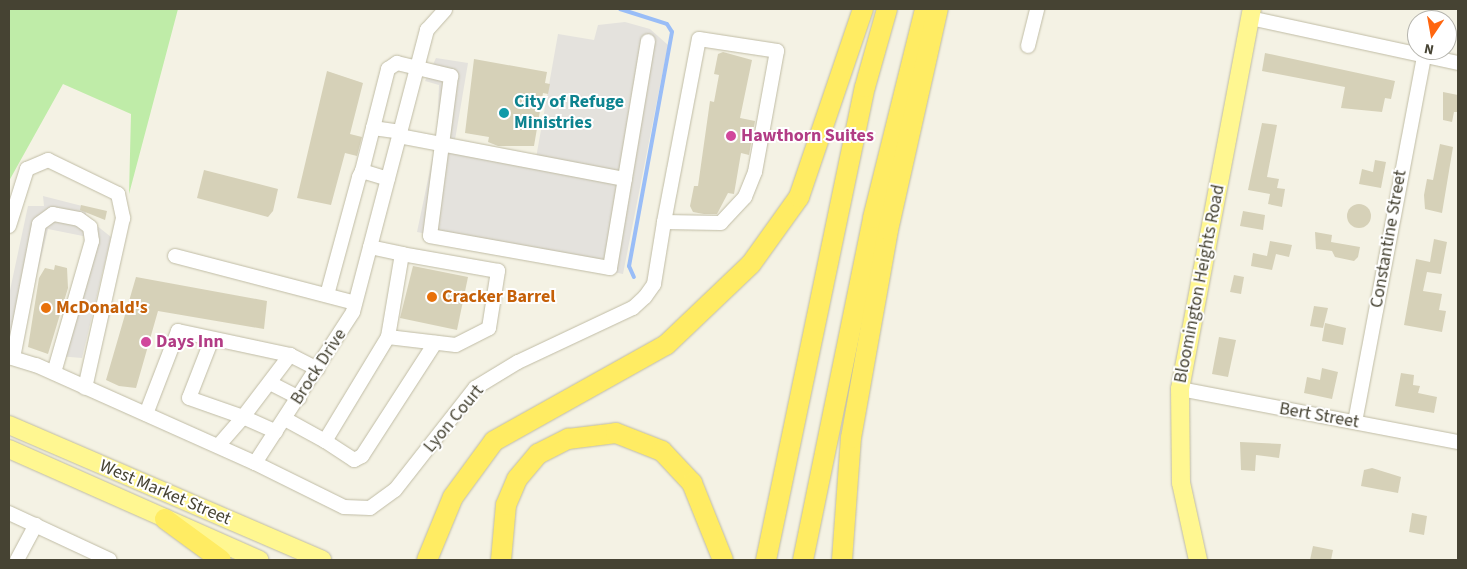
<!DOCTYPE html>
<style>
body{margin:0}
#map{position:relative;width:1467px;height:569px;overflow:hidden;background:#f4f2e4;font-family:"Source Sans 3",sans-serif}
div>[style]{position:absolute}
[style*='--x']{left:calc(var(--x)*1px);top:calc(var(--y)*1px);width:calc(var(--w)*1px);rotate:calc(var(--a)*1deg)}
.green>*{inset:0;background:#bfeca8}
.parking>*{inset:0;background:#e4e2dd}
.stream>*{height:4px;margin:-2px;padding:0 2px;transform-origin:2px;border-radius:2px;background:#99bdf7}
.building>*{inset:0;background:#d6d1b8}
.round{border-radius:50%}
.roads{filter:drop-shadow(0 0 1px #c0bca5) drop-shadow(0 0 1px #c0bca5)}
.minor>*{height:14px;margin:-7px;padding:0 7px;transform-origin:7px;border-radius:7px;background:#fff}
.major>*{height:18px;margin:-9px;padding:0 9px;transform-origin:9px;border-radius:9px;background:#fff791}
.highway>*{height:20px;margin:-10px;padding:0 10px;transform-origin:10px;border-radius:10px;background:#ffec63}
.dots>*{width:14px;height:14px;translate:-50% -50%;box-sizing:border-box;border:2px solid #fff;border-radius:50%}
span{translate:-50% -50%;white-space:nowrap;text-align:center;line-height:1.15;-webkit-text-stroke:4px #fff;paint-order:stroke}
.culture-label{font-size:18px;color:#0d838f;font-weight:700}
.left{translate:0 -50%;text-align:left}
.hotel-label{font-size:18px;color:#b23c85;font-weight:700}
.street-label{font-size:18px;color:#464333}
.food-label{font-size:18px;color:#c56008;font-weight:700}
.frame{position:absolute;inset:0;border:10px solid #464333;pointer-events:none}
.north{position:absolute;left:1407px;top:10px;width:50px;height:50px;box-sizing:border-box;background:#fff;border:1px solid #b5b4ad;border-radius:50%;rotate:192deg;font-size:14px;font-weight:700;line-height:20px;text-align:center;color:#464333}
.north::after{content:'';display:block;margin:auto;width:18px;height:22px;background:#ff660f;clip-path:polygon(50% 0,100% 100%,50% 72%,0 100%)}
</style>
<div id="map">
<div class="green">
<i style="clip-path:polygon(9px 9px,178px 9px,129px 194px,131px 114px,63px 84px,9px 181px)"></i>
</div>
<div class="parking">
<i style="clip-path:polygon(625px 22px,650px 29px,668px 45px,623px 274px,417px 232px,437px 136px,439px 85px,425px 81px,436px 58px,468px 63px,455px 140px,536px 158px,558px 34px,594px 40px,598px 25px)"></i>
<i style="clip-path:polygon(43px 196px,86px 207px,86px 217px,111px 237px,82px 358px,58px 356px,88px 237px,48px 229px,22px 335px,9px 334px,9px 295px,28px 206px,44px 206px)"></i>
</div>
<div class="stream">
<i style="--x:620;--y:9;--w:49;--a:17.7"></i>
<i style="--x:667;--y:24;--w:9;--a:58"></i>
<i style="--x:672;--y:32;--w:238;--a:100.4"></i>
<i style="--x:629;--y:266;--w:12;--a:66"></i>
</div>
<div class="building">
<i style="clip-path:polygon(723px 52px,752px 60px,740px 118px,755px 121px,749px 155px,741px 153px,734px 194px,728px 193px,717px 214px,704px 214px,693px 212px,690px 206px,694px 186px,698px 186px,710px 101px,714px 102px,719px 75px,714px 74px,718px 54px)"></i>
<i style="clip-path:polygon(1265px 53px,1395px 81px,1391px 99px,1385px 98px,1382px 112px,1341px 108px,1345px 87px,1262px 71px)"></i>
<i style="clip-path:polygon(474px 59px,547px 72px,545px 83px,550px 84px,548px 94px,543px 93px,534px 146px,498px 146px,488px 142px,489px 137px,465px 133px)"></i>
<i style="clip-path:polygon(327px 71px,363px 83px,350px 134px,362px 137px,357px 156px,345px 153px,331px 205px,297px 198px)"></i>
<i style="clip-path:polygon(1443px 92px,1458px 95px,1458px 112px,1454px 112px,1452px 122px,1443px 120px)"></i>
<i style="clip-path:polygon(1262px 123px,1277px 125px,1267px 177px,1279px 179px,1277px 188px,1285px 189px,1282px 207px,1268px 204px,1270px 194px,1248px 190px)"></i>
<i style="clip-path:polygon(1440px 144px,1453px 147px,1442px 213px,1425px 209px,1424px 195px,1427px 179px,1433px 180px)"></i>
<i style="clip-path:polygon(1375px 160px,1386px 162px,1381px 188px,1359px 184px,1362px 169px,1373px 172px)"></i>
<i style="clip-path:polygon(204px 170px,278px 189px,273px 211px,268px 217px,197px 198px)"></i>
<i class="round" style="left:1347px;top:204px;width:24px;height:24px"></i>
<i style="clip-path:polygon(81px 205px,107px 211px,105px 220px,80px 210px)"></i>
<i style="clip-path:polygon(1243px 211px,1265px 215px,1263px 230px,1240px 226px)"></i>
<i style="clip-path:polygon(1315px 232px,1332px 235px,1331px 242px,1360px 247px,1358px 257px,1354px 261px,1335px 257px,1332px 251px,1316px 249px)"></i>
<i style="clip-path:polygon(1434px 239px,1447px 242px,1441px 274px,1427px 272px,1423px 291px,1442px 294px,1439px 310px,1446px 311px,1442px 332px,1404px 325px,1416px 259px,1430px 262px)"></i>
<i style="clip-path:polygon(1270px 241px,1292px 245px,1289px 257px,1276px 254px,1272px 270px,1251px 266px,1253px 253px,1267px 256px)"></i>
<i style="clip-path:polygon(55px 265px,67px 268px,68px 288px,48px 354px,28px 347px,39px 278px,45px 268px,54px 270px)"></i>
<i style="clip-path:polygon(413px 266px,468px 277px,457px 330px,400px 318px)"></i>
<i style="clip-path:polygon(1234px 275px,1244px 277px,1241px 294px,1230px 292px)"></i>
<i style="clip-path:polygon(136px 277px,267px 301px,264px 329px,158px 311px,136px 388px,119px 386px,106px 380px)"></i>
<i style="clip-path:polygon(1314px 306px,1328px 308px,1323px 328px,1310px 326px)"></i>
<i style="clip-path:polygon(1325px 323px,1346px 328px,1343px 345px,1322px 341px)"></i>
<i style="clip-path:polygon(1219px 337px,1236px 340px,1228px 377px,1212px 374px)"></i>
<i style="clip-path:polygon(1322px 368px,1338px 372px,1332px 399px,1304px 393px,1307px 377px,1320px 380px)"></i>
<i style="clip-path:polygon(1401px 373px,1414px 375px,1413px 385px,1420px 386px,1418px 393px,1437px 397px,1434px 413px,1395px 406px)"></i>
<i style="clip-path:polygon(1240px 442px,1281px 444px,1279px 458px,1256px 455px,1255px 471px,1241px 470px)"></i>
<i style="clip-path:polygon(1372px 468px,1401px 477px,1398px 493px,1361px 486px,1364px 470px)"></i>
<i style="clip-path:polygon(1412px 513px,1427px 516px,1424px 535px,1409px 532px)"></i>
<i style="clip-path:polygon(1313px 546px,1333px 550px,1331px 560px,1310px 560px)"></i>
</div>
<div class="roads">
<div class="minor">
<i style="--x:1250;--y:18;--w:213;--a:12.2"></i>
<i style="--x:1028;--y:46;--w:38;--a:-76"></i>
<i style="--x:373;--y:128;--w:61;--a:-75.7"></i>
<i style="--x:388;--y:69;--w:11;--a:-34"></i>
<i style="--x:397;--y:63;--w:56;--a:13.5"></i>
<i style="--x:451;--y:76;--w:161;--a:97.5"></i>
<i style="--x:430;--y:236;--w:183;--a:10.1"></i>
<i style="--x:610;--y:268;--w:230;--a:-80.5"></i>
<i style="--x:399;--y:136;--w:230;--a:10.8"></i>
<i style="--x:362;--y:171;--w:44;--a:-75.7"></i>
<i style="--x:373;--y:128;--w:28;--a:8"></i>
<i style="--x:9;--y:226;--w:60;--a:-72.5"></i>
<i style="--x:27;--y:169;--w:23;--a:-23"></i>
<i style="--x:48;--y:160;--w:78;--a:25.9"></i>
<i style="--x:118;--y:194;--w:25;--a:78"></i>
<i style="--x:123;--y:218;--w:174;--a:102.6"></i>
<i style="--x:370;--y:247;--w:33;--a:12"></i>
<i style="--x:402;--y:254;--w:84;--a:99.6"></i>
<i style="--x:388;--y:337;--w:68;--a:6.7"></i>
<i style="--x:456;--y:345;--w:37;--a:-27"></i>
<i style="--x:489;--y:328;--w:58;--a:-81"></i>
<i style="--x:498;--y:271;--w:97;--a:-170"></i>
<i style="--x:175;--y:256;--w:186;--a:14.6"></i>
<i style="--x:327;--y:295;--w:122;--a:-74.8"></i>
<i style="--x:359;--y:177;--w:7;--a:-63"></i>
<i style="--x:362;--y:171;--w:27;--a:17"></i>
<i style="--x:212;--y:339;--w:63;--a:111.3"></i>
<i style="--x:189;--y:398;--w:57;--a:19.4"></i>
<i style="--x:243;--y:417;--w:78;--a:-52.8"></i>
<i style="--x:9;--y:357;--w:28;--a:17"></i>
<i style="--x:36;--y:365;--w:240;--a:24.1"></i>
<i style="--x:255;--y:463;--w:99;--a:26.3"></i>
<i style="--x:344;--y:507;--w:26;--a:2"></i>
<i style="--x:370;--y:508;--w:31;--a:-36"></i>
<i style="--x:395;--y:490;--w:130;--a:-51.9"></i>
<i style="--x:475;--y:388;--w:50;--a:-31.2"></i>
<i style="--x:518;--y:362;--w:127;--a:-25.2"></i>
<i style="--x:633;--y:308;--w:16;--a:-43"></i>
<i style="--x:645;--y:297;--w:16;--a:-55"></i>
<i style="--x:654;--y:284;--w:63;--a:-80.8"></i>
<i style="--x:664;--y:222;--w:186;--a:-79.2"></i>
<i style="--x:699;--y:39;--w:79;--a:8.7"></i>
<i style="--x:777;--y:51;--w:123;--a:100.3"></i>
<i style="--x:755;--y:172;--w:27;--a:112"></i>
<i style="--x:745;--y:197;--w:35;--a:133"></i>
<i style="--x:721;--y:223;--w:57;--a:-179"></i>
<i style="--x:13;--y:358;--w:136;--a:-79"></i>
<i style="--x:39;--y:224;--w:17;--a:-36"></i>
<i style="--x:53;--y:214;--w:26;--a:11"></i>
<i style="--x:79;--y:219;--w:14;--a:36"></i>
<i style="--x:90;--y:227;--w:14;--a:82"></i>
<i style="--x:92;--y:241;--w:137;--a:106.1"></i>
<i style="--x:270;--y:383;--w:33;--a:27"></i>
<i style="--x:1180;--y:389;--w:283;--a:10.8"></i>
<i style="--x:146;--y:414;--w:89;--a:-68.9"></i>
<i style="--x:178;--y:331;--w:115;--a:12.1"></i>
<i style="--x:290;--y:355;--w:31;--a:27"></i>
<i style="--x:285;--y:419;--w:46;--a:28.8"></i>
<i style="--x:325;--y:441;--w:122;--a:-58.8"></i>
<i style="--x:1355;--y:422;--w:371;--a:-79.3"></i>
<i style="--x:325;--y:441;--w:35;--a:33"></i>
<i style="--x:354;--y:460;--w:9;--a:-27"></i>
<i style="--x:362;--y:456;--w:135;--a:-57.1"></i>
<i style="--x:218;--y:446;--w:38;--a:-49"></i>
<i style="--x:243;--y:417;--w:36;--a:24"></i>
<i style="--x:255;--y:463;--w:180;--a:-57"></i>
<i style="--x:353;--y:312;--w:292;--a:-75.3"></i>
<i style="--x:427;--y:30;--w:27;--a:-48"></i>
<i style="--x:9;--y:513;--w:111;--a:25"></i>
<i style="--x:17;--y:560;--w:40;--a:-62"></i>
</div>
<div class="major">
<i style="--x:9;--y:425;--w:341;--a:23.3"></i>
<i style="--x:9;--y:449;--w:274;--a:23.9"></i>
<i style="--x:1198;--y:560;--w:79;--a:-102.4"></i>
<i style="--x:1181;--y:483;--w:94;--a:-90.6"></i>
<i style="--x:1180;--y:389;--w:387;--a:-79.3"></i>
</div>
<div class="highway">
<i style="--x:165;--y:519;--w:69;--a:36.2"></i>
<i style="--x:427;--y:560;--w:68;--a:-67.6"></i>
<i style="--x:453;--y:497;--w:69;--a:-53.8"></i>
<i style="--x:494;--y:441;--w:197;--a:-29.2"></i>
<i style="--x:666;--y:345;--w:117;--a:-43.6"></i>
<i style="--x:751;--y:264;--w:82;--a:-54.4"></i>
<i style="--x:799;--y:197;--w:199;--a:-71.2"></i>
<i style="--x:501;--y:560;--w:55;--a:-84.8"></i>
<i style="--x:506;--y:505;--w:28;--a:-67"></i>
<i style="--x:517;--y:479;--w:33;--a:-50"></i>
<i style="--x:538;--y:454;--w:34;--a:-27"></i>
<i style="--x:568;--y:439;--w:48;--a:-7.1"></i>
<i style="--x:616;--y:433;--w:49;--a:21.4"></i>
<i style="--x:662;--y:451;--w:44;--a:46.8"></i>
<i style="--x:692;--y:483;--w:83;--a:68.1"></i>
<i style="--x:766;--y:560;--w:483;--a:-78.2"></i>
<i style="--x:865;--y:87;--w:81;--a:-74.2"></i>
<i style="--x:803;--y:560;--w:349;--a:-78.4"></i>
<i style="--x:873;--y:218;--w:215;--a:-76"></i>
<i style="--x:842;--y:560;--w:122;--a:-85.8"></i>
<i style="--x:851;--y:438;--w:211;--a:-79.9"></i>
<i style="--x:888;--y:230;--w:227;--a:-77.3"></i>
</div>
</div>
<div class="dots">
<i style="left:504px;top:113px;background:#0f9aa8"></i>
<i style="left:731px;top:136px;background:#d1479c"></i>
<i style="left:432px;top:297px;background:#e8710a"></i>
<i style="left:46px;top:308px;background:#e8710a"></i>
<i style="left:146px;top:342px;background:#d1479c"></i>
</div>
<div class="culture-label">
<span class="left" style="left:514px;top:113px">City of Refuge<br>Ministries</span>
</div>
<div class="hotel-label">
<span class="left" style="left:741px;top:136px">Hawthorn Suites</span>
<span class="left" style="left:156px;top:342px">Days Inn</span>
</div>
<div class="street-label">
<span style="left:1389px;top:239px;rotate:-80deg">Constantine Street</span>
<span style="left:1200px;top:284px;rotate:-79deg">Bloomington Heights Road</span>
<span style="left:319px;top:367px;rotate:-57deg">Brock Drive</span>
<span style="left:1319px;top:416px;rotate:10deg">Bert Street</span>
<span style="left:454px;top:419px;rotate:-50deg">Lyon Court</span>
<span style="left:165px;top:493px;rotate:23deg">West Market Street</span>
</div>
<div class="food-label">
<span class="left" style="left:442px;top:297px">Cracker Barrel</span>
<span class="left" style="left:56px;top:308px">McDonald's</span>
</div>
<div class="frame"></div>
<div class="north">N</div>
</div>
